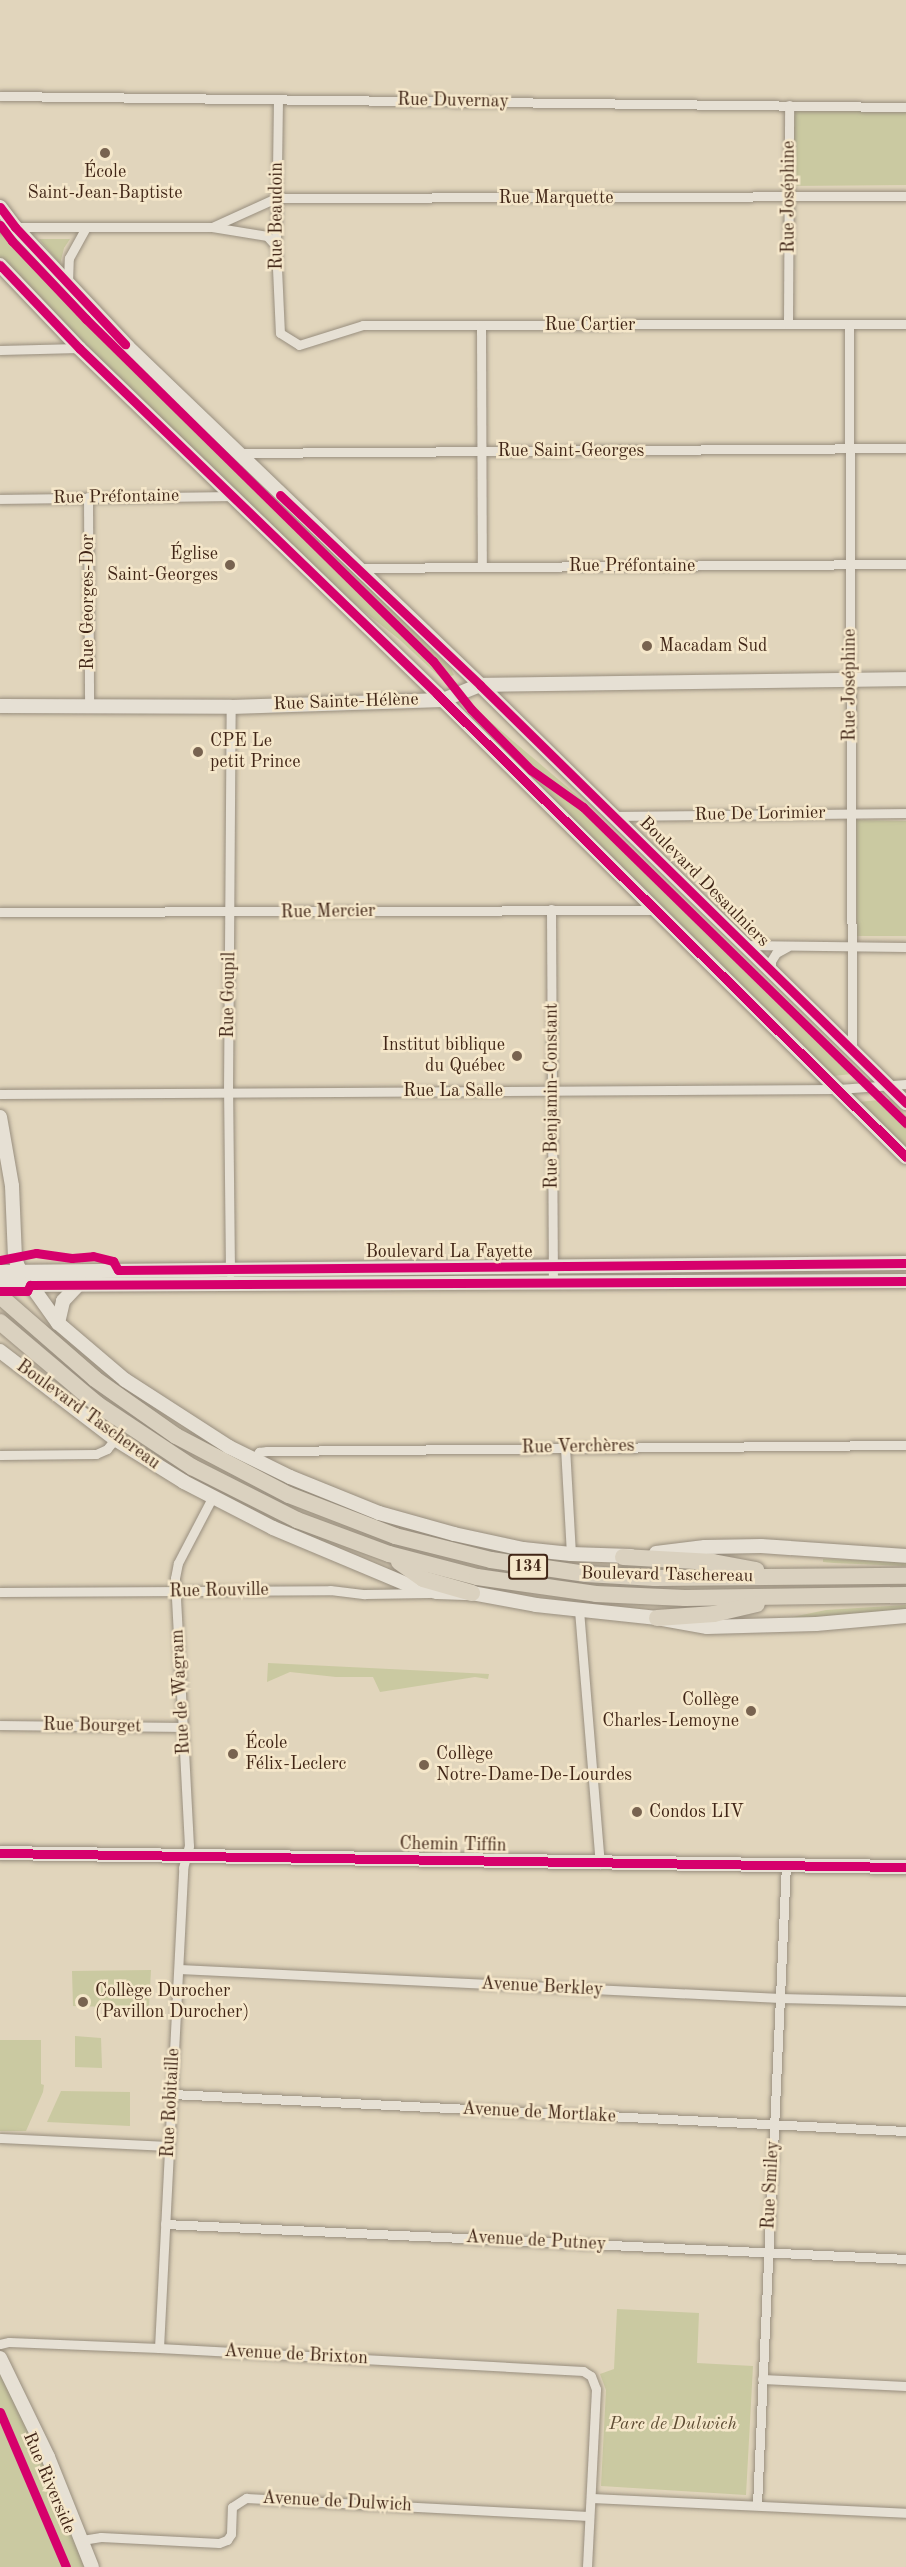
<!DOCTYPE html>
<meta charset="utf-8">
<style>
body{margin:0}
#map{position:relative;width:906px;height:2567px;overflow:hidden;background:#e1d5bc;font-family:"Old Standard TT",serif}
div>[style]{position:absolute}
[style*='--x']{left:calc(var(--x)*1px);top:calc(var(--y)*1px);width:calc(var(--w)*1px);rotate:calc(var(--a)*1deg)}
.green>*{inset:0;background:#cac9a1}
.roads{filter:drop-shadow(0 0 2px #988e7e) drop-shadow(0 0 2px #988e7e)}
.street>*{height:9px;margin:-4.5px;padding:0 4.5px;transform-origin:4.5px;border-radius:4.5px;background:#e6e0d4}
.secondary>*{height:14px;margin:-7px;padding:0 7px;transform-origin:7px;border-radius:7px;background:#e6e0d4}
.highway>*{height:16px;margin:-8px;padding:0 8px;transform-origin:8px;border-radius:8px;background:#dad1bf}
.cycleway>*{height:9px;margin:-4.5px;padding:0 4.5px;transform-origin:4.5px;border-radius:4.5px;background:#d6006c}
.dots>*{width:16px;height:16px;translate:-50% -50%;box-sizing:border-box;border:3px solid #f5e7ca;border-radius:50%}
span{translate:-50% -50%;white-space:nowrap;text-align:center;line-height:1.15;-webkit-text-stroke:5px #f5e7ca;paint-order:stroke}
.shield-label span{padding:2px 4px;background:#f5e7ca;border:2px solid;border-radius:4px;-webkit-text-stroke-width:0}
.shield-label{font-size:16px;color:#402516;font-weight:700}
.street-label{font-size:18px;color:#402516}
.poi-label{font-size:18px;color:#402516}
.right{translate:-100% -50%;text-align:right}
.left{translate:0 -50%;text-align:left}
.park-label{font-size:18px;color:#5e4c33;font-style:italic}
</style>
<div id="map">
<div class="green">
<i style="clip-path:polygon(793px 109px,906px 110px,906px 185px,790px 186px)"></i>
<i style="clip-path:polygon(0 232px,14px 233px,256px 478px,450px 667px,454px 675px,442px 679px,400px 640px,336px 589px,91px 353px,0 259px)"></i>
<i style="clip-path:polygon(39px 239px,70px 239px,64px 248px,60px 264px)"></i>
<i style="clip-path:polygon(479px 712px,579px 797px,861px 1073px,833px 1076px,471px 718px)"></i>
<i style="clip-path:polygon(856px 820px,906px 821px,906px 936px,857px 936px)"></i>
<i style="clip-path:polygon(890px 1099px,906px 1115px,906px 1148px,858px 1102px)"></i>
<i style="clip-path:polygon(823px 1559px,906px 1562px,906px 1566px,834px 1563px,823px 1562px)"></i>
<i style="clip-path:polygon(906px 1605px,906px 1610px,778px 1620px,826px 1610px)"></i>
<i style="clip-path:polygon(268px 1663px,430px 1671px,489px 1674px,488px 1679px,475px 1677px,380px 1692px,373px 1677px,336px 1677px,290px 1672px,267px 1682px)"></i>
<i style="clip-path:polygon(151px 1970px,149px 2008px,73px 2006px,72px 1971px)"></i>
<i style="clip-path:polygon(75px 2036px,101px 2038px,102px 2068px,75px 2067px)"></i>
<i style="clip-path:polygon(0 2040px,41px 2040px,41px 2084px,44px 2085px,43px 2092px,26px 2131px,0 2131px)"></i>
<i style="clip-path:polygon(61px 2091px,130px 2092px,130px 2126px,47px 2122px)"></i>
<i style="clip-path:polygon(617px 2309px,699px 2313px,697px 2363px,753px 2366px,746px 2495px,601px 2486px,606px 2390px,600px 2374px,614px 2369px)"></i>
<i style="clip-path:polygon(0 2372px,48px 2473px,84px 2567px,0 2567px)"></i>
</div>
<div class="roads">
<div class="street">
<i style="--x:0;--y:96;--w:906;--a:0.7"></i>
<i style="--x:278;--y:99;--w:147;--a:90.8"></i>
<i style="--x:276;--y:246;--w:87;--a:87.4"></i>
<i style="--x:280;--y:333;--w:22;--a:32"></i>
<i style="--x:299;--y:345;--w:67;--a:-17.4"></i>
<i style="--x:363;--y:325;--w:543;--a:-0.11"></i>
<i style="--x:0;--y:227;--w:212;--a:0"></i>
<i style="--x:212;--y:227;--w:56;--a:9.3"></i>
<i style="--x:267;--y:236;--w:13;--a:48"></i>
<i style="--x:212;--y:227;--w:70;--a:-24.4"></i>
<i style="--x:276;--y:198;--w:630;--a:-0.18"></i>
<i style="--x:68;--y:282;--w:24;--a:-88"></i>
<i style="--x:69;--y:258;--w:35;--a:-61"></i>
<i style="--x:788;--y:324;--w:219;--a:-89.7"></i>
<i style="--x:849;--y:324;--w:723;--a:89.76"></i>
<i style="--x:481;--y:325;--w:242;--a:89.8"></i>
<i style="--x:0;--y:350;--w:79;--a:-1.5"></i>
<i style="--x:236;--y:453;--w:670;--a:-0.43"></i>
<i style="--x:88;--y:497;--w:209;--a:89.7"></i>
<i style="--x:0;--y:499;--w:232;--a:-0.7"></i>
<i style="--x:357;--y:568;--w:549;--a:-0.42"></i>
<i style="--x:614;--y:816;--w:292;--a:-0.6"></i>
<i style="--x:551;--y:909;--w:374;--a:89.7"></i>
<i style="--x:0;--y:912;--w:656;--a:-0.17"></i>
<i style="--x:743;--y:945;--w:163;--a:0.7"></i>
<i style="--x:771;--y:971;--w:10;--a:-90"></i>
<i style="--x:771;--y:961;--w:9;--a:-58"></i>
<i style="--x:776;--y:953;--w:13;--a:-29"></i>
<i style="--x:0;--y:1094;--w:839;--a:-0.34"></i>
<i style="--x:839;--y:1089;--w:67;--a:-4.3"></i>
<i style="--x:230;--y:1273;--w:181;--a:-90.6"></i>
<i style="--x:228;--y:1092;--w:385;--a:-89.6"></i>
<i style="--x:565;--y:1447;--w:107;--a:86.8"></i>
<i style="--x:0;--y:1455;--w:96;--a:-0.6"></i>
<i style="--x:96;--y:1454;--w:12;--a:-24"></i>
<i style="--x:107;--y:1449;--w:13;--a:-51"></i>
<i style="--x:254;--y:1459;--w:9;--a:-54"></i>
<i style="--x:259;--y:1452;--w:8;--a:-7"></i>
<i style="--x:267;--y:1451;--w:639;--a:-0.54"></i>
<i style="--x:0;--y:1592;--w:330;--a:-0.3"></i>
<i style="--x:330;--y:1590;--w:35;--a:7"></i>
<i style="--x:365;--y:1594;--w:64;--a:-0.9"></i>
<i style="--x:579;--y:1610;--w:255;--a:85.3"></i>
<i style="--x:0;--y:1725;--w:183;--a:0.6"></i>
<i style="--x:179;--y:1969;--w:602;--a:2.76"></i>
<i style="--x:780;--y:1998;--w:126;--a:1.4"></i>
<i style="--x:172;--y:2094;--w:735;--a:2.89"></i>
<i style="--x:0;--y:2138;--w:169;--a:2.7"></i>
<i style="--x:165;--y:2224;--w:742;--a:2.7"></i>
<i style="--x:0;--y:2344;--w:9;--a:-13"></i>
<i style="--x:9;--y:2342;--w:150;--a:2.3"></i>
<i style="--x:159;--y:2348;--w:425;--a:3.1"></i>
<i style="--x:583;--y:2371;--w:9;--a:32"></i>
<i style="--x:591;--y:2376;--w:14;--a:69"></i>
<i style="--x:596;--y:2389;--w:178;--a:92.9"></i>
<i style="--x:159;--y:2348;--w:481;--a:-87.1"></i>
<i style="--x:183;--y:1868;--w:23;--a:-75"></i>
<i style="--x:189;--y:1846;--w:268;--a:-93"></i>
<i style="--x:175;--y:1578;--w:15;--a:-79"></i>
<i style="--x:178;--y:1563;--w:73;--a:-62.4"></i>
<i style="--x:762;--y:2379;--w:144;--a:2.8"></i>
<i style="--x:591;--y:2498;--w:315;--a:2.7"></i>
<i style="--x:757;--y:2505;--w:641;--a:-87.41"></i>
<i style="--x:82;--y:2540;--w:19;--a:-9"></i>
<i style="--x:101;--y:2537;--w:118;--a:2.9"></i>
<i style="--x:219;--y:2543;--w:9;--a:-21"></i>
<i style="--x:227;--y:2540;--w:7;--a:-56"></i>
<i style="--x:231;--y:2534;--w:27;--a:-88"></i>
<i style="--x:232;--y:2507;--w:17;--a:-33"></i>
<i style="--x:246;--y:2498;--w:343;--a:3"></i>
</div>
<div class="secondary">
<i style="--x:0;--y:207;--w:25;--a:53"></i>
<i style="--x:15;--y:227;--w:165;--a:46.7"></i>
<i style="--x:128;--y:347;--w:488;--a:43.8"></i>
<i style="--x:480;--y:685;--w:597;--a:44.46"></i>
<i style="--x:0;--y:265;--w:115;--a:46.4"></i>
<i style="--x:79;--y:348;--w:498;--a:44"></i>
<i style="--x:437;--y:694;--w:659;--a:44.63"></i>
<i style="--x:0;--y:706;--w:231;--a:0.2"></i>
<i style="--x:231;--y:707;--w:212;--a:-1.9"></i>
<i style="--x:443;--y:700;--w:40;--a:-22"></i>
<i style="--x:480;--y:685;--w:426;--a:-0.8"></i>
<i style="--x:0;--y:1117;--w:70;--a:80.1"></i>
<i style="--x:12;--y:1186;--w:71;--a:87.6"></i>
<i style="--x:15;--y:1257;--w:10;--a:73"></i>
<i style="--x:18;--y:1267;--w:69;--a:54.5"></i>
<i style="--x:58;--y:1323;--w:88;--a:40.4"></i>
<i style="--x:125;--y:1380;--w:124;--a:32.8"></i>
<i style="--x:229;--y:1447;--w:68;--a:26.2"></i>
<i style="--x:290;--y:1477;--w:96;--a:22"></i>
<i style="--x:379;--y:1513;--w:78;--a:15.6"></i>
<i style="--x:454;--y:1534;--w:71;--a:12.3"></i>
<i style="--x:523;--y:1549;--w:48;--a:5.9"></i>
<i style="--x:571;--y:1554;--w:60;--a:1.9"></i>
<i style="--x:0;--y:1272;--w:906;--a:-0.57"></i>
<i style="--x:0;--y:1285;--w:906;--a:-0.25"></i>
<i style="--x:58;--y:1323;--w:23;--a:-77"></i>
<i style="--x:63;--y:1301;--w:22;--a:-47"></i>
<i style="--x:0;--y:1351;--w:145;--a:37.4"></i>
<i style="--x:115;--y:1439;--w:81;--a:31.9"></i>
<i style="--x:184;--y:1482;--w:100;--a:27.3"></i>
<i style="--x:273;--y:1528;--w:150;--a:22.8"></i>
<i style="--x:411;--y:1586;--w:27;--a:13"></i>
<i style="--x:437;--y:1592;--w:35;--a:2"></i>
<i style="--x:472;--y:1593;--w:65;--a:10.6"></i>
<i style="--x:536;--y:1605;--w:122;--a:6.1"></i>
<i style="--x:657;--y:1618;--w:51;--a:10.2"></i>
<i style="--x:707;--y:1627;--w:109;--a:-1.6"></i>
<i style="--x:816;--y:1624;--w:90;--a:-5.1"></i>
<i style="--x:656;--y:1553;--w:49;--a:-7"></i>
<i style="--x:705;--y:1547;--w:56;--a:-1"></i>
<i style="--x:761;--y:1546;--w:145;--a:3.9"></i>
<i style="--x:0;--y:1853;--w:906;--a:0.89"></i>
<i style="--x:0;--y:2358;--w:110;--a:64.1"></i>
<i style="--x:48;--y:2457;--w:118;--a:68.2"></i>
</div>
<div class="highway">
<i style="--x:0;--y:1296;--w:126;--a:41.1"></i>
<i style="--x:95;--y:1379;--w:99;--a:35.1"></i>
<i style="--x:176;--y:1436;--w:127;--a:27.6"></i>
<i style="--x:289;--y:1495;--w:114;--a:21.1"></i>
<i style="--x:395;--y:1536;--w:99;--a:14"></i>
<i style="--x:491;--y:1560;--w:96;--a:8.4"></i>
<i style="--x:586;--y:1574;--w:69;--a:3.3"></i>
<i style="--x:655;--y:1578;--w:251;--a:-0.5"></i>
<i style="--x:0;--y:1322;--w:127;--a:40.2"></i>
<i style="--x:97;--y:1404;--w:114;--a:33.6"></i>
<i style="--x:192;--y:1467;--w:118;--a:26.8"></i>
<i style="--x:297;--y:1520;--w:98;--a:20.3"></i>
<i style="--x:389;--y:1554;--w:91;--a:14.6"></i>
<i style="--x:477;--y:1577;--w:120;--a:8.1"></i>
<i style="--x:596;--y:1594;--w:89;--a:2.6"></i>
<i style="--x:685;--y:1598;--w:221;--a:-0.8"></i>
<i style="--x:623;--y:1557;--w:90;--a:3.2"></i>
<i style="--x:713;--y:1562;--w:44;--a:10.5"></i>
<i style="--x:399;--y:1562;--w:29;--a:35"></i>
<i style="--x:423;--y:1579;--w:51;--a:15.9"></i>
<i style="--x:657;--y:1618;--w:57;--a:-4"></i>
<i style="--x:714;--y:1614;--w:44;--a:-13.1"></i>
</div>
</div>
<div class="cycleway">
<i style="--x:0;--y:207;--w:25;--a:53"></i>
<i style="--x:15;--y:227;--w:161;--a:46.8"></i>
<i style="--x:0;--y:225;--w:20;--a:53"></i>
<i style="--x:12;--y:241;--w:108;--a:46.5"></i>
<i style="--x:86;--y:319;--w:487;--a:44.6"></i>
<i style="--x:433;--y:661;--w:61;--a:51.6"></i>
<i style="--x:471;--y:709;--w:86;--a:45.5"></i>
<i style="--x:531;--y:770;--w:64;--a:35.4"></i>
<i style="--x:583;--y:807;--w:452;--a:44.4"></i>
<i style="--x:0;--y:265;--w:115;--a:46.4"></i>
<i style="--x:79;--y:348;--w:498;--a:44"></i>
<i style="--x:437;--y:694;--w:659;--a:44.63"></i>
<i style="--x:280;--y:495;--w:276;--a:43.5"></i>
<i style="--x:480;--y:685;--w:597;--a:44.46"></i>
<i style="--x:0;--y:1260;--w:37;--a:-11"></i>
<i style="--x:36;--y:1253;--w:36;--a:8"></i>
<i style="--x:72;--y:1258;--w:21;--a:-5"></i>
<i style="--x:93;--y:1256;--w:21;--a:14"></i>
<i style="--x:113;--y:1261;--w:10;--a:61"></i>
<i style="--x:118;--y:1270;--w:788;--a:-0.51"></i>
<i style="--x:0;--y:1291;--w:27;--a:0"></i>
<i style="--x:27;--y:1291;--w:7;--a:-63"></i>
<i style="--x:30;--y:1285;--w:876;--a:-0.26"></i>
<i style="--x:0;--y:1853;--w:906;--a:0.89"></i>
<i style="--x:0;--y:2412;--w:168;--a:66.9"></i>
</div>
<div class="dots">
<i style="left:105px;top:153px;background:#786350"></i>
<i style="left:230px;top:565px;background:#786350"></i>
<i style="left:647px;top:646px;background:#786350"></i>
<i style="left:198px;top:752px;background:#786350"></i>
<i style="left:517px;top:1056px;background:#786350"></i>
<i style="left:751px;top:1711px;background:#786350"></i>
<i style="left:233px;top:1754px;background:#786350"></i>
<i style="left:424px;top:1765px;background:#786350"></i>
<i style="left:637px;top:1812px;background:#786350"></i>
<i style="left:83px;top:2002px;background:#786350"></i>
</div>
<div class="shield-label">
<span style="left:528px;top:1567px">134</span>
</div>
<div class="street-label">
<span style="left:453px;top:101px;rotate:1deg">Rue Duvernay</span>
<span style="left:789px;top:197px;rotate:-90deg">Rue Joséphine</span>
<span style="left:556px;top:198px">Rue Marquette</span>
<span style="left:277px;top:216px;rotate:-90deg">Rue Beaudoin</span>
<span style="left:590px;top:325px">Rue Cartier</span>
<span style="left:571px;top:451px">Rue Saint-Georges</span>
<span style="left:116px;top:497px;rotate:-1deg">Rue Préfontaine</span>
<span style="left:632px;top:566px">Rue Préfontaine</span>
<span style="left:88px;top:602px;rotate:-90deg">Rue Georges-Dor</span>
<span style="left:850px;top:685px;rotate:-90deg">Rue Joséphine</span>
<span style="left:346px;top:702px;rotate:-2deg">Rue Sainte-Hélène</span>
<span style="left:760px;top:814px;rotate:-1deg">Rue De Lorimier</span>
<span style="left:704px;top:882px;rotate:45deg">Boulevard Desaulniers</span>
<span style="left:328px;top:912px;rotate:-1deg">Rue Mercier</span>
<span style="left:229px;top:995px;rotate:-89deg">Rue Goupil</span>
<span style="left:453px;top:1091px">Rue La Salle</span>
<span style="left:552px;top:1096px;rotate:-90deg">Rue Benjamin-Constant</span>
<span style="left:449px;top:1252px">Boulevard La Fayette</span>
<span style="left:88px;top:1415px;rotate:36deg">Boulevard Taschereau</span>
<span style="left:578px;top:1447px;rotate:-1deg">Rue Verchères</span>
<span style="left:667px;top:1575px;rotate:1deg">Boulevard Taschereau</span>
<span style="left:219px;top:1591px;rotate:-1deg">Rue Rouville</span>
<span style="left:181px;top:1692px;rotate:-93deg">Rue de Wagram</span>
<span style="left:92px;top:1726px;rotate:1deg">Rue Bourget</span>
<span style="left:453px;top:1845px;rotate:1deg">Chemin Tiffin</span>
<span style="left:542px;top:1987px;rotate:3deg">Avenue Berkley</span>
<span style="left:171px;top:2103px;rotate:-87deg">Rue Robitaille</span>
<span style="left:539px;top:2113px;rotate:3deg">Avenue de Mortlake</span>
<span style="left:771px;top:2185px;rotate:-87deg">Rue Smiley</span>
<span style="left:536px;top:2241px;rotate:3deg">Avenue de Putney</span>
<span style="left:296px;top:2355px;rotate:3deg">Avenue de Brixton</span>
<span style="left:49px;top:2483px;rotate:67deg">Rue Riverside</span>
<span style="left:337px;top:2502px;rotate:3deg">Avenue de Dulwich</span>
</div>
<div class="poi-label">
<span style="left:105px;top:183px">École<br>Saint-Jean-Baptiste</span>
<span class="right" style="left:218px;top:565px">Église<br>Saint-Georges</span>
<span class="left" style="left:659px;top:646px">Macadam Sud</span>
<span class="left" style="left:210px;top:752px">CPE Le<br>petit Prince</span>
<span class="right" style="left:505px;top:1056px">Institut biblique<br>du Québec</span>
<span class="right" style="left:739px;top:1711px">Collège<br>Charles-Lemoyne</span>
<span class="left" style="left:245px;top:1754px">École<br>Félix-Leclerc</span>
<span class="left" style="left:436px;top:1765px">Collège<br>Notre-Dame-De-Lourdes</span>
<span class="left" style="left:649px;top:1812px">Condos LIV</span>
<span class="left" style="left:95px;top:2002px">Collège Durocher<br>(Pavillon Durocher)</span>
</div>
<div class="park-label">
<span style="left:673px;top:2424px">Parc de Dulwich</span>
</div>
</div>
